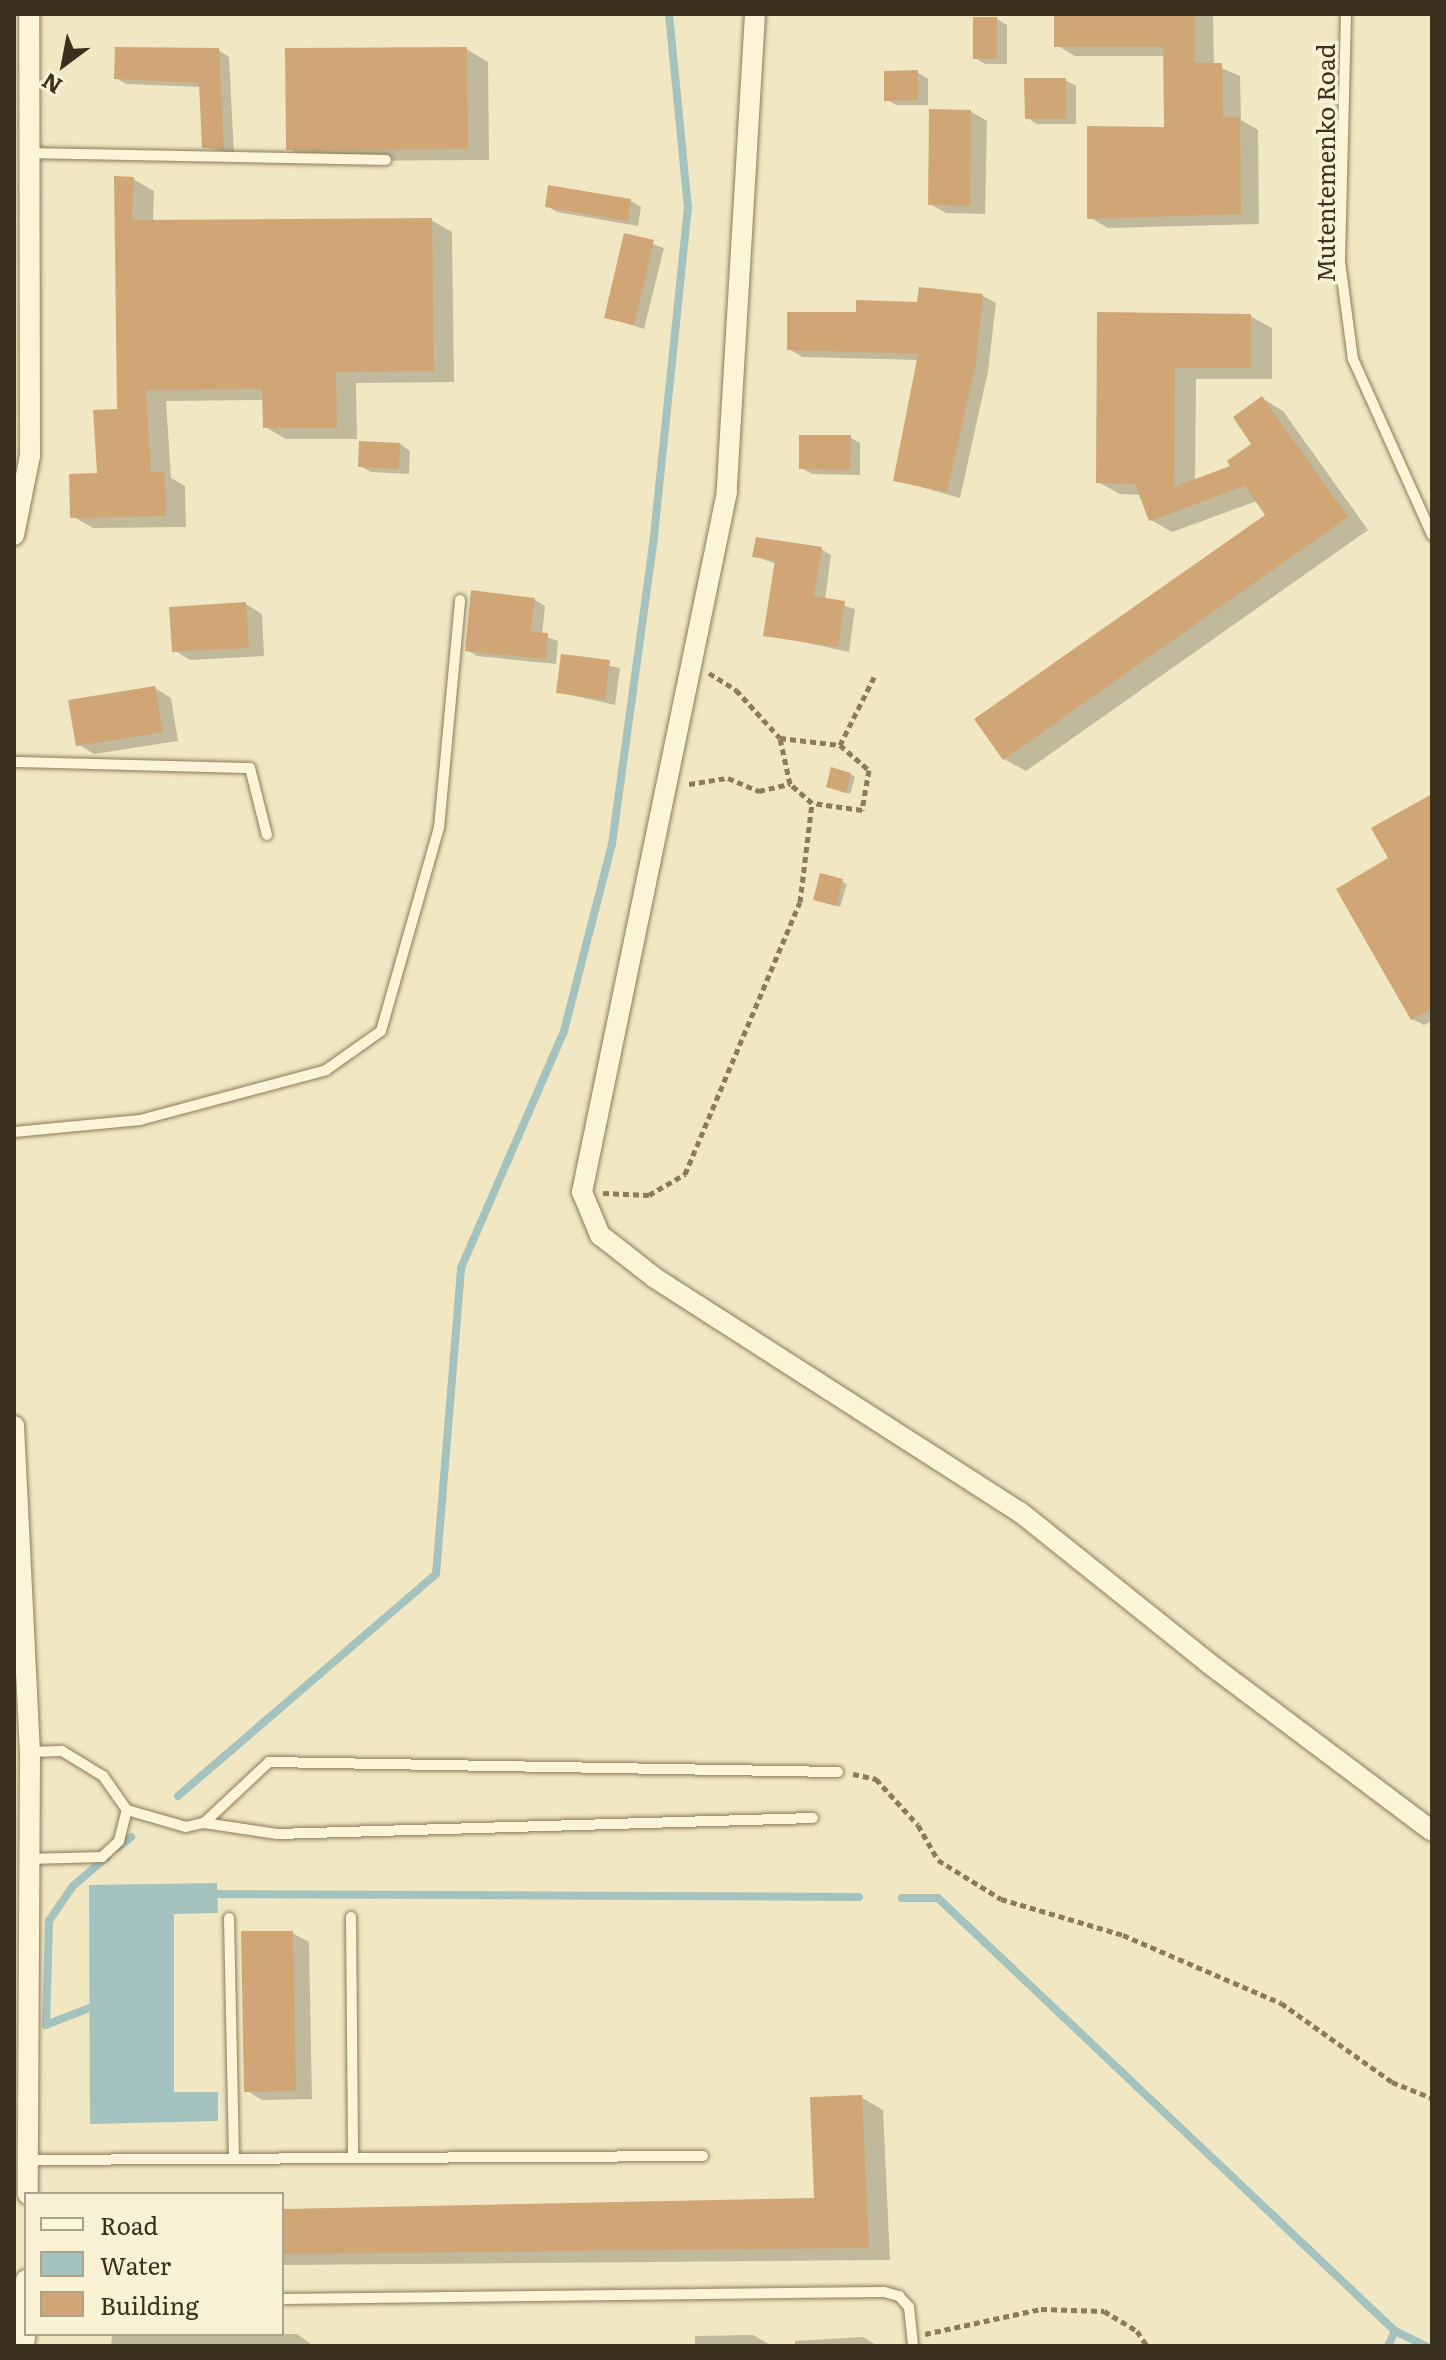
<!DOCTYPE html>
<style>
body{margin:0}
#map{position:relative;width:1446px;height:2360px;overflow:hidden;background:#f1e8c3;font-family:Literata,serif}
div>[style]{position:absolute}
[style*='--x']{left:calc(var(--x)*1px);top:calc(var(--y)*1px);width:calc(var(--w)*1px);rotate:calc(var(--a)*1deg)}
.water>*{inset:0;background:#a5c3be}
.shadow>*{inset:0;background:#0003}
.stream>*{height:8px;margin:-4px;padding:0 4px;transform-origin:4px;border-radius:4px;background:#a5c3be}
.building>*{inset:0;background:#d1a676}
.path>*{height:5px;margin-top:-2.5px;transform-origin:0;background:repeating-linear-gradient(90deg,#8c7a58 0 6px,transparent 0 10px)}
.roads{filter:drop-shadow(0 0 2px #8c7a58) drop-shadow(0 0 2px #8c7a58)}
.lane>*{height:10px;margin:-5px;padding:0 5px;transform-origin:5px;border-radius:5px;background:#fbf4d7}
.street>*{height:20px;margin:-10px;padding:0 10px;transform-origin:10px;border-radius:10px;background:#fbf4d7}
span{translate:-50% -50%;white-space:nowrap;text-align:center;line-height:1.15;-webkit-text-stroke:7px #f8f1d3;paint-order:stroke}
.street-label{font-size:24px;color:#3b2f1d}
.frame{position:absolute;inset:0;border:16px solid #3b2f1d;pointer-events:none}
.legend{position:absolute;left:24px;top:2192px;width:260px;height:144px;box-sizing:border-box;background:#f8f1d3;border:2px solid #aca38a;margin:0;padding:10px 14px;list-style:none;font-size:24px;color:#3b2f1d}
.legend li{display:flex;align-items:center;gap:16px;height:40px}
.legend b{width:40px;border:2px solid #aca38a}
.north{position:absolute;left:24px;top:24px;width:80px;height:80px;-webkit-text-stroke:6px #f8f1d3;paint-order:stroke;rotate:212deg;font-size:22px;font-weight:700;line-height:32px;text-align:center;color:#3b2f1d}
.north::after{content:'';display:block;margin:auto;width:28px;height:36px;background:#3b2f1d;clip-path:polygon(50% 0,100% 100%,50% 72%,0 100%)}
</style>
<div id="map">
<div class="water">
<i style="clip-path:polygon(217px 1883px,218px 1913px,174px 1914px,174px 2092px,218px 2092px,218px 2121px,90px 2124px,89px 1885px)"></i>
</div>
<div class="shadow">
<i style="clip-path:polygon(1056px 14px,1213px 14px,1214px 65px,1240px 76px,1241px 120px,1258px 130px,1259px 224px,1108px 228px,1089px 217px,1166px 129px,1166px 56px,1075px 56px,1056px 45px)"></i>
<i style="clip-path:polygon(997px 19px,1007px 25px,1007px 64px,985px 64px,975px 58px)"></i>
<i style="clip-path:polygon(466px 49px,488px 62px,489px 160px,310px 161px,288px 148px)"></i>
<i style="clip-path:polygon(218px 50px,229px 57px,234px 154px,204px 147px,201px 87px,126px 84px,116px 78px)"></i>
<i style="clip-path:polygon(917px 72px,928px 79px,928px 105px,896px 105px,886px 99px)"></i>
<i style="clip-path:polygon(1065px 80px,1076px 86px,1076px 124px,1037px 124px,1027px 118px)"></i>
<i style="clip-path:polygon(970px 111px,987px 121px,985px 214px,946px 213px,930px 204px)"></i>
<i style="clip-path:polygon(133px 179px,154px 191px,153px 222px,431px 220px,452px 232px,454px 382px,356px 383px,357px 439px,286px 439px,265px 427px,264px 400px,166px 401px,171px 478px,185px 486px,186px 527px,93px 528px,72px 516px,99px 475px,119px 411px)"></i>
<i style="clip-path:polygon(550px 188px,631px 201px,641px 207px,638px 226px,557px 212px,547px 206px)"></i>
<i style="clip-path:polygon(626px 235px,664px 248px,644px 329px,606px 317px)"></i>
<i style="clip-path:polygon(921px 289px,983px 296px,996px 303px,988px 371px,960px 498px,896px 480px,919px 360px,802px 357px,789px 349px,858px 314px,919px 304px)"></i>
<i style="clip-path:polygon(1099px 314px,1250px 316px,1272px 328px,1272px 379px,1196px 379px,1195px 481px,1234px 467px,1254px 444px,1262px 398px,1283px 411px,1368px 530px,1026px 771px,1004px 759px,1268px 515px,1257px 501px,1172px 532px,1151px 520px,1142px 495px,1120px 494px,1098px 482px)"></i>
<i style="clip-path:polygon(850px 437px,860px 443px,860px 475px,812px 474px,801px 468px)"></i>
<i style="clip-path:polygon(400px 444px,410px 451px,409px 474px,371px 472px,360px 466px)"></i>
<i style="clip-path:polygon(821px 549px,831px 555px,825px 600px,855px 609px,849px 652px,766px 634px,776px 564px,755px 556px)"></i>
<i style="clip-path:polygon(535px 600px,545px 606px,542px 635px,558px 641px,556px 664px,477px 656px,467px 650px)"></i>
<i style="clip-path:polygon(246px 604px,262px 614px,264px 656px,190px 660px,174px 650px)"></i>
<i style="clip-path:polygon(562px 656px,620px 668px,615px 705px,558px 692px)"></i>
<i style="clip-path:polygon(155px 688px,171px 698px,178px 741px,94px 754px,78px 744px)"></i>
<i style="clip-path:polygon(850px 774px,855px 777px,850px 794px,828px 787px)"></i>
<i style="clip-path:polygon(1432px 802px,1432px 1021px,1424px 1025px,1412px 1019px,1391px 859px)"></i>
<i style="clip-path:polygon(842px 881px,847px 884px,840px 907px,816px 899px)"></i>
<i style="clip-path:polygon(292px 1933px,309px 1942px,312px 2099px,262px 2100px,246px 2090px)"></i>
<i style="clip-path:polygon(861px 2097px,883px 2110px,890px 2260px,282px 2265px,282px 2211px,816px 2200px)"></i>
<i style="clip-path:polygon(112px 2334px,297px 2334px,314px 2346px,111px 2346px)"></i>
<i style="clip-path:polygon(753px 2335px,772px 2346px,695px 2346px,695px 2336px)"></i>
<i style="clip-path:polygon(863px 2337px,878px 2346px,795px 2346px,795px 2341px)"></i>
</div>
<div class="stream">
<i style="--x:178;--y:1796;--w:340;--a:-40.7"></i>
<i style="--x:436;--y:1574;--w:307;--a:-85.3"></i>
<i style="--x:461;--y:1268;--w:258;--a:-66.5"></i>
<i style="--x:564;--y:1031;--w:193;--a:-75.6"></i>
<i style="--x:612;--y:844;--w:311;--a:-82.2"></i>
<i style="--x:654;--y:536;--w:330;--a:-84.1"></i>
<i style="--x:688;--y:208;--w:195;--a:-95.6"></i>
<i style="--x:117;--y:1848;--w:18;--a:-38"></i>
<i style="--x:208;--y:1894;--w:651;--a:0.26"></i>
<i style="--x:902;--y:1898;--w:36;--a:0"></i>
<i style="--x:938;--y:1898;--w:630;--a:43.46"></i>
<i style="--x:1395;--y:2331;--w:34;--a:26"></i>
<i style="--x:97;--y:2005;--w:55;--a:158.6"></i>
<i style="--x:46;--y:2025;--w:104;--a:-88.3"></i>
<i style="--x:49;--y:1921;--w:42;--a:-55.6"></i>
<i style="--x:73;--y:1886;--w:45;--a:-40.5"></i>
<i style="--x:1388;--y:2346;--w:17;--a:-65"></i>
</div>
<div class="building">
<i style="clip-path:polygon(1054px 14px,1195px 14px,1195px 63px,1222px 63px,1223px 117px,1240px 117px,1241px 214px,1087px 219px,1087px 126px,1164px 127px,1163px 47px,1054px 47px)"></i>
<i style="clip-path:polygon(973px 17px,997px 17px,997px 59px,973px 59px)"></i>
<i style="clip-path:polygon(115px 47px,219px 48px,224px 149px,202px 148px,199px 83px,114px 79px)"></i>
<i style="clip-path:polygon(467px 47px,468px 149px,286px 150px,285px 48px)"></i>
<i style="clip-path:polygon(918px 70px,918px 100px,884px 101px,884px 71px)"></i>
<i style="clip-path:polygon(1024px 78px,1066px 78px,1066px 119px,1025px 119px)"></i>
<i style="clip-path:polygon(929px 109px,971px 110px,970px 206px,928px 205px)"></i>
<i style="clip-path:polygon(114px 176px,134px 177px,132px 220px,432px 218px,434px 371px,336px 372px,337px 428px,263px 428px,262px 389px,146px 390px,151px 472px,165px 472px,166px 516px,70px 518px,69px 474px,97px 473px,93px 410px,117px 409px)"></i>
<i style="clip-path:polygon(548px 185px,631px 199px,628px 221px,545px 207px)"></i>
<i style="clip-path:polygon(624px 233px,654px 240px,634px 325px,604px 318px)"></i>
<i style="clip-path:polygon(919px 287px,983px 294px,976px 363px,947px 492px,893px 481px,918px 354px,787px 350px,787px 312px,856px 312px,856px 300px,917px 302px)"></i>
<i style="clip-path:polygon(1097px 312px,1251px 314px,1251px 368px,1175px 368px,1174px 487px,1230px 466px,1227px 461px,1251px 444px,1233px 417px,1262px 396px,1348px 517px,1003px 760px,974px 719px,1265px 515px,1245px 486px,1149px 521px,1135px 484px,1096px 483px)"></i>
<i style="clip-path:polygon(799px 435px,851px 435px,850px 470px,799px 469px)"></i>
<i style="clip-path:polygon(359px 441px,400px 443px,399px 469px,358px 467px)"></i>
<i style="clip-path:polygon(756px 537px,822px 547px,814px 596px,845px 601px,838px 647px,763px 636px,775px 560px,752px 557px)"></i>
<i style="clip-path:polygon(471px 590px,535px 598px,531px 632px,548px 633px,546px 659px,465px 651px)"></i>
<i style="clip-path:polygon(246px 602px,249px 648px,172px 652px,169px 607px)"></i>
<i style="clip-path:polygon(561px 654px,610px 660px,605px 700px,556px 693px)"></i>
<i style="clip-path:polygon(155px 686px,163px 732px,76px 746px,68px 700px)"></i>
<i style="clip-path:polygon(831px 767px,851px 773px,846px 793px,826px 787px)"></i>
<i style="clip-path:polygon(1432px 794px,1432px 1008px,1411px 1020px,1336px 889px,1388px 858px,1371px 828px)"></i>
<i style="clip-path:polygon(820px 873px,843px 879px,836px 906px,813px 900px)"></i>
<i style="clip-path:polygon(241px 1931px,293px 1931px,296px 2091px,244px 2092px)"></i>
<i style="clip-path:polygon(862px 2095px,869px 2248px,282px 2254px,282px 2209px,814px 2198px,810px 2097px)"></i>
</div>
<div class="path">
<i style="--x:709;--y:673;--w:32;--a:32"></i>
<i style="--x:736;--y:690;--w:65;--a:47.5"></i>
<i style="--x:780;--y:738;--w:60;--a:6.7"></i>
<i style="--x:840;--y:745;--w:38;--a:41"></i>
<i style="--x:869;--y:770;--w:41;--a:99.9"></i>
<i style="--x:862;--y:810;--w:50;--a:-172"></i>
<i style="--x:812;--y:803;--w:29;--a:-139"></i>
<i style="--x:790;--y:784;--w:47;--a:-102.3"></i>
<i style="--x:840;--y:745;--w:78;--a:-63.4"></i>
<i style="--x:689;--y:784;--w:39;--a:-9"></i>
<i style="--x:728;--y:778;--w:34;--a:23"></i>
<i style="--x:759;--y:791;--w:32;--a:-13"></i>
<i style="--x:603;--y:1193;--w:46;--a:2.5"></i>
<i style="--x:649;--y:1195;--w:42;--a:-30.3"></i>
<i style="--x:685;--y:1174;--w:295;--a:-67.1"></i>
<i style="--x:800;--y:902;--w:100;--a:-83.1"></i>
<i style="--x:853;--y:1774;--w:24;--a:12"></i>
<i style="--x:876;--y:1779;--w:62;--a:47.6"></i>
<i style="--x:918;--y:1825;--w:40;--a:60.3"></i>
<i style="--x:938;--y:1860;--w:74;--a:31.8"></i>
<i style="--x:1001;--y:1899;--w:127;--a:16.4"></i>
<i style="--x:1123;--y:1935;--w:172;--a:23.3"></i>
<i style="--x:1281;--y:2003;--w:136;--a:35.4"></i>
<i style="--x:1392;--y:2082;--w:43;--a:21.8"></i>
<i style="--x:925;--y:2334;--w:119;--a:-12.2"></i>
<i style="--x:1041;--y:2309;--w:63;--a:1.8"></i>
<i style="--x:1104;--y:2311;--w:39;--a:31"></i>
<i style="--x:1137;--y:2331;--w:18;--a:56"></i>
</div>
<div class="roads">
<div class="lane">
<i style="--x:1346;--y:14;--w:248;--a:91.4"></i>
<i style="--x:1340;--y:262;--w:98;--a:82.4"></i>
<i style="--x:1353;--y:359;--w:193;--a:65.8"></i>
<i style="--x:31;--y:153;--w:355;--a:1.1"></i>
<i style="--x:14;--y:762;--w:236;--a:1.5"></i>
<i style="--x:250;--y:768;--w:69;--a:75.8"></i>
<i style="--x:14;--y:1132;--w:127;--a:-5.4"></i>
<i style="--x:140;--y:1120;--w:193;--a:-15"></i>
<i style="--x:326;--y:1070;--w:67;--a:-35.3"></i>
<i style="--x:381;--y:1031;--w:211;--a:-74.1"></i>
<i style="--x:439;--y:828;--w:229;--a:-84.7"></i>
<i style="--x:30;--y:1752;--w:32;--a:-2"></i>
<i style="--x:62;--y:1751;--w:48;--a:31.4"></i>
<i style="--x:103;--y:1776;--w:42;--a:54.8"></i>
<i style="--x:127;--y:1810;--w:61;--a:16.1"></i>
<i style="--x:186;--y:1827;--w:18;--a:-13"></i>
<i style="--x:204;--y:1823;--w:89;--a:-43.2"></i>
<i style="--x:269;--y:1762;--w:569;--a:1.01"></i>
<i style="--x:204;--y:1823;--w:74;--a:8.6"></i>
<i style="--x:277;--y:1834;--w:536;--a:-1.71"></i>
<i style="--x:29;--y:1859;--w:73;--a:-1.6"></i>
<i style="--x:102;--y:1857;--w:23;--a:-43"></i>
<i style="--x:119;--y:1841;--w:32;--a:-76"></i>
<i style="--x:351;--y:1917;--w:241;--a:89.5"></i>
<i style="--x:229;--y:1918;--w:241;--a:88.8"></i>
<i style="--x:29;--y:2160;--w:674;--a:-0.34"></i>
<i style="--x:282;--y:2299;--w:602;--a:-0.67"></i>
<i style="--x:884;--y:2292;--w:16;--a:15"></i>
<i style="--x:899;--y:2296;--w:15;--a:48"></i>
<i style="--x:909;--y:2307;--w:39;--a:84"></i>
</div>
<div class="street">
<i style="--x:755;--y:14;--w:479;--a:93.4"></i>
<i style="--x:727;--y:492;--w:715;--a:101.7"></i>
<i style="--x:582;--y:1192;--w:47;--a:67.3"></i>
<i style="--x:600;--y:1235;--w:70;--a:38"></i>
<i style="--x:655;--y:1278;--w:434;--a:32.7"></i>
<i style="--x:1020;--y:1512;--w:240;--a:38.7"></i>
<i style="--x:1207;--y:1662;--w:281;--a:36.9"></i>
<i style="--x:14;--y:535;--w:81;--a:-78.6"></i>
<i style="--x:30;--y:456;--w:442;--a:-90.1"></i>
<i style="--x:14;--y:1426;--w:326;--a:87.2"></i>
<i style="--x:30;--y:1752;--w:442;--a:90.3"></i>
<i style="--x:25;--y:2339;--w:59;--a:-89"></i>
</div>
</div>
<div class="street-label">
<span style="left:1325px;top:163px;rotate:-90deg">Mutentemenko Road</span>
</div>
<div class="frame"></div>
<ul class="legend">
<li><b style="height:10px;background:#fbf4d7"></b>Road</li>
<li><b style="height:22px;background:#a5c3be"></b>Water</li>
<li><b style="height:22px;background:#d1a676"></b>Building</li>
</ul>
<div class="north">N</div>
</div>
